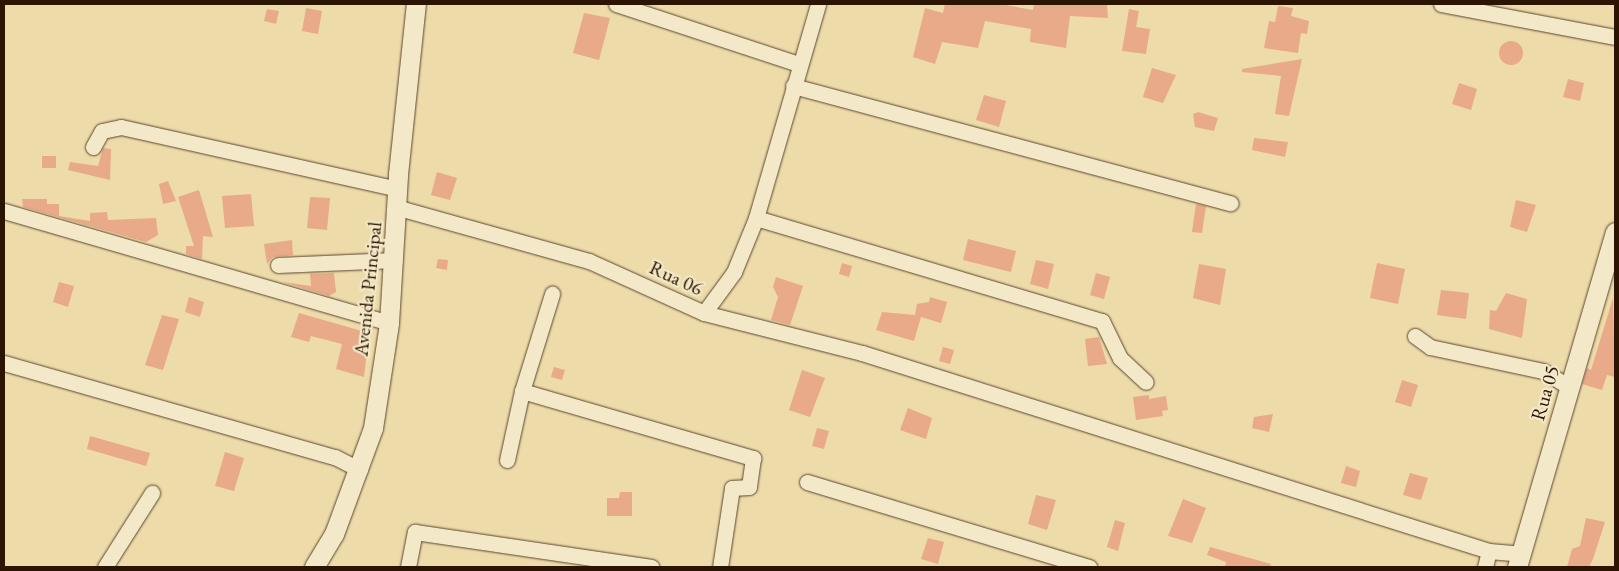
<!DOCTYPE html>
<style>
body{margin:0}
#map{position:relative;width:1619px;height:571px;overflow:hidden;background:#eddbaa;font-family:"EB Garamond",serif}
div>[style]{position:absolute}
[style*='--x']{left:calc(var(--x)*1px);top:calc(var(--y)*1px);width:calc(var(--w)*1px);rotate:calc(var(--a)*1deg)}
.building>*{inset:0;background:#e8aa88}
.round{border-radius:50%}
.roads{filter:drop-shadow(0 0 1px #5c462c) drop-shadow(0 0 1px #5c462c)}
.minor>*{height:15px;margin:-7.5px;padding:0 7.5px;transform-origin:7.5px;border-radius:7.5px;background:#f3e8c8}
.tertiary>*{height:19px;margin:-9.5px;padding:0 9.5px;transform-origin:9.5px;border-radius:9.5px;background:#f3e8c8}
span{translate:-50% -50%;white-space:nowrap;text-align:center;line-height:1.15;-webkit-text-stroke:4.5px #f3e8c8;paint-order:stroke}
.street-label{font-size:20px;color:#2b1502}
.frame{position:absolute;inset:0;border:5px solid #2b1502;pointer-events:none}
</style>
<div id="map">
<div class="building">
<i style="clip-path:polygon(945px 4px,1000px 4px,1033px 10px,1034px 4px,1107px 4px,1108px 18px,1070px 16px,1066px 48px,1030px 42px,1031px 29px,985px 21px,978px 48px,942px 42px,935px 64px,913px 57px,925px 8px,943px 13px)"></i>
<i style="clip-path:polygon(1278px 6px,1293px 8px,1291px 16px,1309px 21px,1307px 34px,1301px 33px,1298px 53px,1264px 48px,1269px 21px,1275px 22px)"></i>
<i style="clip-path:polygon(306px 8px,322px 11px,318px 34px,302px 31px)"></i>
<i style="clip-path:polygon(267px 9px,279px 11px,276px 24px,264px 21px)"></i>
<i style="clip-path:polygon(1129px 9px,1139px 11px,1136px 27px,1150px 29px,1146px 54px,1122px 51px)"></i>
<i style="clip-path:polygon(584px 13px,610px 18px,599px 60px,573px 53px)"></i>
<i class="round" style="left:1499px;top:41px;width:24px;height:24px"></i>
<i style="clip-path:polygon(1302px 59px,1289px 116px,1275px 114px,1281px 76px,1242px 72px,1242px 69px)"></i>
<i style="clip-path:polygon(1152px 68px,1176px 75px,1163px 103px,1143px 97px)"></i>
<i style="clip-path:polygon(1568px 79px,1584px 83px,1580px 101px,1563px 97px)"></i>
<i style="clip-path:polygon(1459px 83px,1477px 89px,1471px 110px,1452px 104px)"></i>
<i style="clip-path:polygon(984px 95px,1006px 101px,999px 127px,976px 120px)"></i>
<i style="clip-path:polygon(1198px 112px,1218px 118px,1214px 131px,1195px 127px,1193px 114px)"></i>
<i style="clip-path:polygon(1254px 138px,1288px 142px,1285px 157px,1252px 150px)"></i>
<i style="clip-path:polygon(103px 148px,111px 149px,110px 180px,68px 170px,70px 162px,98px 166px)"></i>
<i style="clip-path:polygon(42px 156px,56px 156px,56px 168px,42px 168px)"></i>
<i style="clip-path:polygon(437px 172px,457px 178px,450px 200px,431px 195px)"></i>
<i style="clip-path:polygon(168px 181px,176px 201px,163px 204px,159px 184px)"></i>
<i style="clip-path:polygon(199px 190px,213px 237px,203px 236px,202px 259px,186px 254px,186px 246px,194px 246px,178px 197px)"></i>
<i style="clip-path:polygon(251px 194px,254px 226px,225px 228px,222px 196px)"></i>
<i style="clip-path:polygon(310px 197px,330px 198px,327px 230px,307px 228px)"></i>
<i style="clip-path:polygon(22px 199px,47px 199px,47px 204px,59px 204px,59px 216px,90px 221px,90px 213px,107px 212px,108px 220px,156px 218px,158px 235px,146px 242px,23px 207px)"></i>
<i style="clip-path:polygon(1516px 200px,1536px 205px,1527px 232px,1510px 227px)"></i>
<i style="clip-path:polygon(1196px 204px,1206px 206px,1202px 233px,1192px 232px)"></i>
<i style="clip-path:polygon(968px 239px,1016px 251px,1011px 272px,963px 260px)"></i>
<i style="clip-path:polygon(292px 240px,293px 255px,273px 257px,267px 264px,264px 244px)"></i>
<i style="clip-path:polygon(438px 259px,448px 260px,447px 270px,436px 268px)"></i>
<i style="clip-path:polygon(1036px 260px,1054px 264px,1048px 289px,1030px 284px)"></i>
<i style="clip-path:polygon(842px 263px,852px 266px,849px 277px,839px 274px)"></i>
<i style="clip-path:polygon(1377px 263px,1405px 269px,1398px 304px,1370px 298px)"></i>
<i style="clip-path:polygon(1199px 264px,1226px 269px,1220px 305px,1193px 298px)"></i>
<i style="clip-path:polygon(334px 273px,336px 292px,329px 296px,283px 282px,311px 286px,310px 274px)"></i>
<i style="clip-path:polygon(1096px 273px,1110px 277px,1104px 299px,1090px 295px)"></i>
<i style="clip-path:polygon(776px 277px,803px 286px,790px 325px,771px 320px,778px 297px,773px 287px)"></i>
<i style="clip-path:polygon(59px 282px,74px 286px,68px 307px,53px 302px)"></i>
<i style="clip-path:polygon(1441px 290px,1469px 293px,1466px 319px,1437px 315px)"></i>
<i style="clip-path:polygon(1506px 293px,1527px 299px,1522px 338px,1489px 329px,1490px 310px,1496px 311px)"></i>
<i style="clip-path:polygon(189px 297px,204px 302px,200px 317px,185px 312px)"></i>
<i style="clip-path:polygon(930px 297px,947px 302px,941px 323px,921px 317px,914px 341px,876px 330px,882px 312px,915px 315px,917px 304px,929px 302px)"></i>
<i style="clip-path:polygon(1613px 298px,1615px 377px,1607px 375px,1602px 390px,1582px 384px,1587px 368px,1591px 370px)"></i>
<i style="clip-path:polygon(299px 313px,369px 333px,364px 377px,336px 369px,342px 344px,311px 336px,309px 342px,291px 337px)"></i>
<i style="clip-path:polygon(162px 315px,179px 319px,163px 370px,145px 365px)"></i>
<i style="clip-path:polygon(1099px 337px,1107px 364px,1088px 366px,1085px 339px)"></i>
<i style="clip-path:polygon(943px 347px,954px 350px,950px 364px,939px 361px)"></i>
<i style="clip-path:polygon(554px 367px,565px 370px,562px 380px,551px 377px)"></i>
<i style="clip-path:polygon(802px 370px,825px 378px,810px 417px,789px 410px)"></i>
<i style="clip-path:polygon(1402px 380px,1418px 385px,1411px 407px,1395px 402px)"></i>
<i style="clip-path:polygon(1149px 395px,1149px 399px,1166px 396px,1168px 410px,1162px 411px,1163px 416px,1136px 420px,1133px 397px)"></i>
<i style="clip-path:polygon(908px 408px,932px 418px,926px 439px,900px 430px)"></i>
<i style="clip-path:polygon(1273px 414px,1269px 432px,1252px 428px,1254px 417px)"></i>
<i style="clip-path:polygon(817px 428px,829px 431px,824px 449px,812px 446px)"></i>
<i style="clip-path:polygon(90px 436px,150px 453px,146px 466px,87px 449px)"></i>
<i style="clip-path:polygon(225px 452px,244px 458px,234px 491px,215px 486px)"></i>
<i style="clip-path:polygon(1346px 466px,1360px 471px,1356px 487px,1341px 483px)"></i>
<i style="clip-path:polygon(1410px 473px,1428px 478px,1421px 500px,1403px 495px)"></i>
<i style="clip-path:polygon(620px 492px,632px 492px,632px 516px,607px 516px,607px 498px,619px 498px)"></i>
<i style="clip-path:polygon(1036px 495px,1056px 500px,1047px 530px,1028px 524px)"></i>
<i style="clip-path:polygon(1183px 499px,1206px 508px,1192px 543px,1168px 536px)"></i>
<i style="clip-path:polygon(1586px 518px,1605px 522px,1593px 559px,1589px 567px,1567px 567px,1572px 549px,1580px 546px)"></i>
<i style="clip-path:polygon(1115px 520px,1125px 523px,1118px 551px,1107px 547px)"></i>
<i style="clip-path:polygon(928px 538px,944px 542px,938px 564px,921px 559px)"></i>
<i style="clip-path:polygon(1210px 547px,1271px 564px,1270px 567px,1225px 567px,1226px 562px,1207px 555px)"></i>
</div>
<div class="roads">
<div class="minor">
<i style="--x:616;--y:4;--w:193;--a:18.2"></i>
<i style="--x:1441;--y:4;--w:177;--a:10.7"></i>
<i style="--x:793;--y:86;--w:453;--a:15"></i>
<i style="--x:93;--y:147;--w:18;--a:-61"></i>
<i style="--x:102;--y:131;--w:19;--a:-12"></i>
<i style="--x:121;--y:127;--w:284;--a:12.6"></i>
<i style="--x:399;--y:208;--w:197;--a:15.6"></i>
<i style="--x:589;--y:261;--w:126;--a:24.3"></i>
<i style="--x:704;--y:313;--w:51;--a:-53.8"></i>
<i style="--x:734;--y:272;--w:58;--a:-67.8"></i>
<i style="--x:756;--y:218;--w:223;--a:-73.8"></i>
<i style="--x:4;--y:211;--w:401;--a:16.2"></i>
<i style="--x:756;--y:218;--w:361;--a:16.6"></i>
<i style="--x:1102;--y:321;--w:41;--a:64.1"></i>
<i style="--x:1120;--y:358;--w:35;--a:43"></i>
<i style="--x:278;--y:265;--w:117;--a:-2.4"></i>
<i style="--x:704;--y:313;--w:163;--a:14.2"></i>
<i style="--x:862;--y:353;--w:658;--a:17.53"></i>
<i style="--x:1415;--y:336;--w:19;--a:36"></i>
<i style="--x:1430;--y:347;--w:116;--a:12"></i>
<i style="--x:1543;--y:371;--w:31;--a:31"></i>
<i style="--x:4;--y:363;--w:344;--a:15.9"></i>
<i style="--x:335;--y:457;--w:28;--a:27"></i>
<i style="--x:522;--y:391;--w:241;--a:16.2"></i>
<i style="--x:753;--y:458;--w:29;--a:98"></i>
<i style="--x:749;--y:487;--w:17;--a:177"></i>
<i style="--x:732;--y:488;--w:80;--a:98.6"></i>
<i style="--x:507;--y:460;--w:71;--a:-77.7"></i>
<i style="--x:522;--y:391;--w:102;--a:-72.8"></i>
<i style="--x:807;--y:482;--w:295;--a:16.8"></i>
<i style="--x:105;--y:567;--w:88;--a:-57.6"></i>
<i style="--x:408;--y:567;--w:36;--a:-79"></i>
<i style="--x:415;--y:532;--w:239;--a:8.4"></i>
<i style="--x:1485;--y:567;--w:16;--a:-76"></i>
<i style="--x:1489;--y:551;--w:32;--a:5"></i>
</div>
<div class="tertiary">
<i style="--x:314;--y:567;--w:39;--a:-59"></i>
<i style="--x:334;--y:534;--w:113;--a:-69.8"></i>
<i style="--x:373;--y:428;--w:106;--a:-81.3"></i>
<i style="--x:389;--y:323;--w:149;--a:-86.5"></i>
<i style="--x:398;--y:174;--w:171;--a:-84"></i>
<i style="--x:1517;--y:567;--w:349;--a:-73.7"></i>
</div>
</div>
<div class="street-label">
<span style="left:676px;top:278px;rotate:25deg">Rua 06</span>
<span style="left:368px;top:289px;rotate:-84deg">Avenida Principal</span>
<span style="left:1545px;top:393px;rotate:-74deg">Rua 05</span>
</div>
<div class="frame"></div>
</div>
